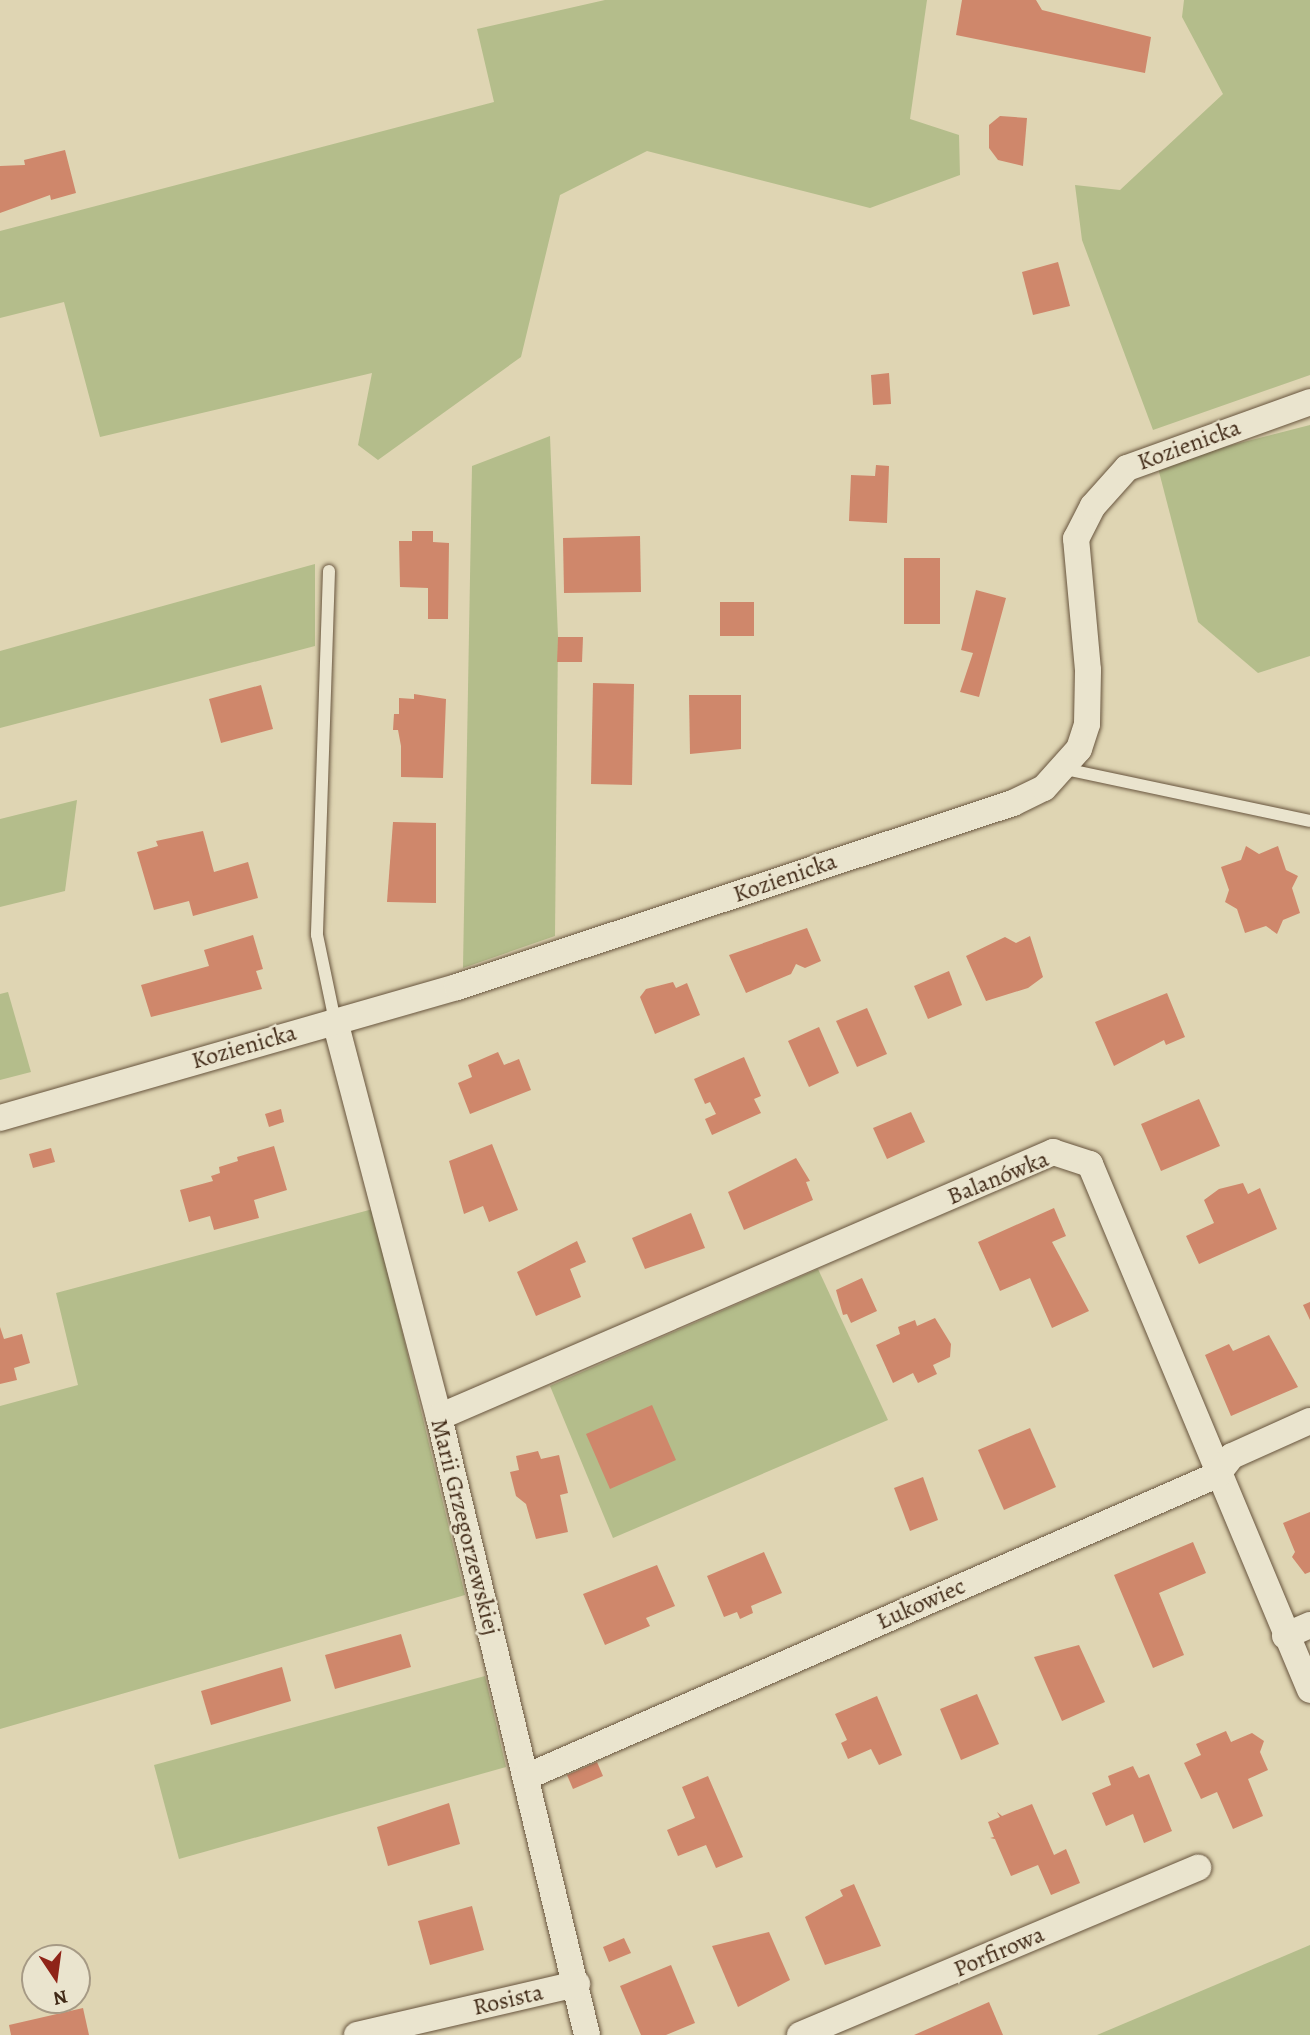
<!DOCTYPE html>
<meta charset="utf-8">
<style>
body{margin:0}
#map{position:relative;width:1310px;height:2035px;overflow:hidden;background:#dfd5b3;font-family:Alegreya,serif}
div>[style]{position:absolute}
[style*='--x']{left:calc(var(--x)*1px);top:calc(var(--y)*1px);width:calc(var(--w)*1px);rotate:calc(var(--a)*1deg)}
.green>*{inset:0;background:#b4bd8b}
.building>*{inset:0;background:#cf876b}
.roads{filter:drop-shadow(0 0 2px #68553e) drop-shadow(0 0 2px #68553e)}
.service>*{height:12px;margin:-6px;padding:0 6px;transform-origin:6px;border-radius:6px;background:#eae4ce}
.minor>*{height:26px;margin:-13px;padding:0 13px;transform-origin:13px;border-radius:13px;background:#eae4ce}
span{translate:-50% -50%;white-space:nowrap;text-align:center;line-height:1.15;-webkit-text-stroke:5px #eae4ce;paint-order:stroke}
.street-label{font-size:24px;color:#412a17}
.north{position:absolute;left:21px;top:1944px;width:70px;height:70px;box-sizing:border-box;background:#eae4ce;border:2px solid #a69a85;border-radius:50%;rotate:167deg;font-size:19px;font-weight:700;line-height:28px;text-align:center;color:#412a17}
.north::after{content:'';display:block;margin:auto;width:24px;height:32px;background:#8f2418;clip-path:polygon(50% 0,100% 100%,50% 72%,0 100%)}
</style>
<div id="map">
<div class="green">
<i style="clip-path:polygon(605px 0,927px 0,910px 119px,959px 135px,960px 175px,870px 208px,647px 151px,560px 195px,521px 357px,378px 460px,358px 445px,372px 373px,100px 437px,64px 302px,0 318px,0 231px,494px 102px,477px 29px)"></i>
<i style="clip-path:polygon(1184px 0,1310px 0,1310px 375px,1153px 430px,1082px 240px,1075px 185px,1120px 190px,1223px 94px,1182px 17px)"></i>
<i style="clip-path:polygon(1310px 425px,1310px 656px,1258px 673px,1198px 622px,1157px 464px)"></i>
<i style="clip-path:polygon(550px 436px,558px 637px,555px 936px,463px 968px,472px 466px)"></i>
<i style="clip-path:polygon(315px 564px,315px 646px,0 728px,0 651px)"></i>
<i style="clip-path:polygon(77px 800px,65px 891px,0 907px,0 819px)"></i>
<i style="clip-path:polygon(8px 992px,31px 1072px,0 1080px,0 994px)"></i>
<i style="clip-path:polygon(373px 1209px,465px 1595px,0 1729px,0 1406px,78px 1385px,56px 1293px)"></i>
<i style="clip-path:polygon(818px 1269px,888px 1420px,613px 1538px,550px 1386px)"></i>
<i style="clip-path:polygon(485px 1676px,506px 1767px,179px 1859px,154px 1765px)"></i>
<i style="clip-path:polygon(1310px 1945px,1310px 2035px,1097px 2035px)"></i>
</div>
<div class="building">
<i style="clip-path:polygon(962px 0,1036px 0,1042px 10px,1151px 37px,1145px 73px,956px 35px)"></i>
<i style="clip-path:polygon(1000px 116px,1027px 118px,1023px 166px,998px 160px,989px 148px,989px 125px)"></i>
<i style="clip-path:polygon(65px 150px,76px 193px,51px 200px,50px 195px,0 213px,0 166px,25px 165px,24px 160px)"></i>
<i style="clip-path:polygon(1058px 262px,1070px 306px,1033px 315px,1022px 272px)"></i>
<i style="clip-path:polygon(889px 373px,891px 404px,873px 405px,871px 375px)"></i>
<i style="clip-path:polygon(876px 465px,889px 466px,887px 523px,849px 521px,851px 475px,875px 476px)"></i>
<i style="clip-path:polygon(412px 531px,433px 531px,433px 542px,449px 543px,448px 619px,428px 619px,428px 588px,400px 587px,399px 541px,412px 541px)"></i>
<i style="clip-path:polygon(640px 536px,641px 592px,564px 593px,563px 538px)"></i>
<i style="clip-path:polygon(904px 558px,940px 558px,940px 624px,904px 624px)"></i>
<i style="clip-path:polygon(976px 590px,1006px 598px,979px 697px,960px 692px,973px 653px,961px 650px)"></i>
<i style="clip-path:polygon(720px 602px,754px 602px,754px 636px,720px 636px)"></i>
<i style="clip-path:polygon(558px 637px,583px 637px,582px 662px,557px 662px)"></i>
<i style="clip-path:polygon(593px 683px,634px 684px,632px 785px,591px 784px)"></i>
<i style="clip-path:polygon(261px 685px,273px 729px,221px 743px,209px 699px)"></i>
<i style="clip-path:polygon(414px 694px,446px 699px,443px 778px,401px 777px,401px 746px,398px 730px,393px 730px,394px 714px,399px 714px,399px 698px,414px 699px)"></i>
<i style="clip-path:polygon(689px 695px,741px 695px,741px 749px,690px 754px)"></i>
<i style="clip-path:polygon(393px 822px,436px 823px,436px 903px,387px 902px)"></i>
<i style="clip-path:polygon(203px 831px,214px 872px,248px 862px,258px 898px,193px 916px,189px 901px,154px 910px,137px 852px,158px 846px,156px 841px)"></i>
<i style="clip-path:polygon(1246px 846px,1259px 854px,1278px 846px,1286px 870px,1298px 876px,1292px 888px,1300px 913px,1283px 920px,1277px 934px,1266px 926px,1245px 933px,1237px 909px,1225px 902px,1229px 890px,1221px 867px,1241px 860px)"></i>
<i style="clip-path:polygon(807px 928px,821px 961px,805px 968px,796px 964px,791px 974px,746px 993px,729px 955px)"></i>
<i style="clip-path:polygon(253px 935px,263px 969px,256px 971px,262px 989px,151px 1017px,141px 985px,209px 966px,204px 950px)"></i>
<i style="clip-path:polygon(1030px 936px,1043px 977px,1028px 988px,986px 1001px,966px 956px,1005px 937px,1016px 943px)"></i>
<i style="clip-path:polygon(949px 971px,962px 1005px,928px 1019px,914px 986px)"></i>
<i style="clip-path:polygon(673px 982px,676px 988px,687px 983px,700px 1015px,655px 1034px,640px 997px,646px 989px)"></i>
<i style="clip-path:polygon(1167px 993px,1185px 1037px,1166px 1045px,1164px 1040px,1114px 1066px,1095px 1022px)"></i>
<i style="clip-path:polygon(867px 1008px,887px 1054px,857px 1067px,836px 1021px)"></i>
<i style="clip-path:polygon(819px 1027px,839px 1073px,809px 1087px,788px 1041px)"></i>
<i style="clip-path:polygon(498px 1052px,504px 1065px,519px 1059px,531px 1090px,470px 1114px,458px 1083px,472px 1077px,468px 1065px)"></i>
<i style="clip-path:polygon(744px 1057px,761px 1096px,754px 1099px,761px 1113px,712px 1135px,705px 1119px,716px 1114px,710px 1102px,705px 1104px,694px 1079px)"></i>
<i style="clip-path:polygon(1199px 1099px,1220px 1146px,1161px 1171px,1141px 1124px)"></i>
<i style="clip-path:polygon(281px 1109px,284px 1122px,269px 1127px,265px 1114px)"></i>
<i style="clip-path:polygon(911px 1112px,925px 1142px,887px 1159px,873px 1128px)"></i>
<i style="clip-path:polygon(492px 1144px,518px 1210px,489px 1222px,483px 1206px,464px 1214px,449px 1161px)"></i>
<i style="clip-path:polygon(274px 1146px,287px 1190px,254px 1200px,259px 1218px,214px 1230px,210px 1216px,189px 1222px,180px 1190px,213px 1181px,211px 1176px,220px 1173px,219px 1167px,238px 1161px,237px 1157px)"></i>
<i style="clip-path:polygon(51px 1148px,55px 1162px,33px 1168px,29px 1154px)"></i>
<i style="clip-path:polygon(796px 1158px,810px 1181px,806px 1182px,813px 1200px,744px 1230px,728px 1192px)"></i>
<i style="clip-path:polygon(1243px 1183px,1248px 1194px,1260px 1188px,1277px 1229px,1199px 1264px,1186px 1236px,1214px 1223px,1204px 1200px,1219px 1189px)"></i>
<i style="clip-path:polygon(1054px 1208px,1066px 1236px,1052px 1242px,1089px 1311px,1052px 1328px,1030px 1278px,1000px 1291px,978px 1242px)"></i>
<i style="clip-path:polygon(691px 1213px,705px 1248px,645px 1269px,632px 1238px)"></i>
<i style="clip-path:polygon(577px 1241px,586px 1262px,570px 1269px,581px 1297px,536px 1316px,517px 1272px)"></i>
<i style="clip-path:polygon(862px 1278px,877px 1311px,851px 1323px,847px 1314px,843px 1315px,836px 1290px)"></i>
<i style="clip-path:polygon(1310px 1302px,1310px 1320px,1303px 1305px)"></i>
<i style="clip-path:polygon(935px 1318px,951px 1344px,950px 1357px,933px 1365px,937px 1374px,918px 1383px,913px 1373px,893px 1383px,876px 1345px,900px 1334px,898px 1327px,915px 1320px,917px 1326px)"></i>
<i style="clip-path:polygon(0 1327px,4px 1339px,22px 1334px,30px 1363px,14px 1368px,17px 1380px,0 1384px)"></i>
<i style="clip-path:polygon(1269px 1335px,1298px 1387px,1231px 1416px,1205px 1355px,1229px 1344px,1233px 1351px)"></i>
<i style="clip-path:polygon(652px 1405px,676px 1460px,610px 1489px,586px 1434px)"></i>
<i style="clip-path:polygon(1030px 1428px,1056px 1487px,1004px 1510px,978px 1450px)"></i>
<i style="clip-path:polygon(538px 1451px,541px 1459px,559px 1455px,568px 1493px,560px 1495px,568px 1532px,536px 1539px,526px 1504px,516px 1496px,510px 1472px,519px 1470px,516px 1456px)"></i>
<i style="clip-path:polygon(923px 1477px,938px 1520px,910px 1531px,894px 1488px)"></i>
<i style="clip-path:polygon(1310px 1512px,1310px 1572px,1305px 1574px,1292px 1557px,1295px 1552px,1283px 1523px)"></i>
<i style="clip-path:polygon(1193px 1542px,1206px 1573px,1159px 1593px,1184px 1655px,1153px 1668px,1114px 1575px)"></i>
<i style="clip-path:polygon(764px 1552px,782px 1593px,751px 1606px,753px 1613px,740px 1619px,737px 1612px,724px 1617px,707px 1576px)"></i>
<i style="clip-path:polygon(657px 1565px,675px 1606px,646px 1618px,650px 1626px,605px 1645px,583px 1594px)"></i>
<i style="clip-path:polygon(401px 1634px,411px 1667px,335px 1689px,325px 1655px)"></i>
<i style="clip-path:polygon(1079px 1645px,1105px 1702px,1062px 1721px,1034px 1657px)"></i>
<i style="clip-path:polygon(282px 1667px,291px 1701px,211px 1725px,201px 1691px)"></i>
<i style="clip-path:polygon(977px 1694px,999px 1744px,961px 1760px,940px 1709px)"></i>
<i style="clip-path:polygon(877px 1696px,902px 1755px,879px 1765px,871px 1749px,848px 1759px,841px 1743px,847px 1740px,835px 1714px)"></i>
<i style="clip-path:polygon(1226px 1731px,1231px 1742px,1252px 1733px,1264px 1741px,1260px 1752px,1268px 1770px,1248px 1779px,1263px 1816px,1233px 1829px,1217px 1792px,1201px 1799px,1184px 1763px,1201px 1755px,1196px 1744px)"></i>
<i style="clip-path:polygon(597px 1762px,603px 1776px,573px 1789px,567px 1775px)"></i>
<i style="clip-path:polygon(1133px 1766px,1139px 1778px,1149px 1774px,1172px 1831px,1144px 1843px,1133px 1814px,1106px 1826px,1092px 1793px,1111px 1785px,1108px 1776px)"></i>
<i style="clip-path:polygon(708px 1776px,743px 1857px,716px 1868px,706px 1845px,678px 1856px,667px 1830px,695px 1818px,682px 1787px)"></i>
<i style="clip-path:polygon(449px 1803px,460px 1844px,388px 1866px,377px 1827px)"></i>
<i style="clip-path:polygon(1032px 1804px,1054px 1855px,1066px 1849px,1080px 1883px,1051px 1895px,1038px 1865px,1011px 1876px,995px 1839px,990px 1838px,994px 1837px,988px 1822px,1000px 1817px,997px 1812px,1002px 1816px)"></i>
<i style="clip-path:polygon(854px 1884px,881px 1946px,825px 1965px,805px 1917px,843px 1896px,840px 1890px)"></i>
<i style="clip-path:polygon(472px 1906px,484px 1950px,430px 1965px,418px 1921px)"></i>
<i style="clip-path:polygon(769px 1932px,790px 1980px,738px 2007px,712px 1946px)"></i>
<i style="clip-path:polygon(624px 1938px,631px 1953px,609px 1962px,603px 1947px)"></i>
<i style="clip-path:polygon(671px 1965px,695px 2023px,666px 2035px,641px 2035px,620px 1986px)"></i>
<i style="clip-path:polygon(989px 2002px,1003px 2035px,914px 2035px)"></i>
<i style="clip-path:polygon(83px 2008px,89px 2035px,11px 2035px,9px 2025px)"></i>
</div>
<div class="roads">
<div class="service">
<i style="--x:329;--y:571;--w:364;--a:91.9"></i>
<i style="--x:317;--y:935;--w:88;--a:78.2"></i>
<i style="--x:1065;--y:769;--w:250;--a:12"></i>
</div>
<div class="minor">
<i style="--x:335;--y:1021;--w:409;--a:75.3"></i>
<i style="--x:439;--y:1417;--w:635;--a:76.53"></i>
<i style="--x:0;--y:1118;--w:475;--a:-16"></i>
<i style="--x:457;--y:987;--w:586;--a:-18.31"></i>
<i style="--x:1013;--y:803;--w:34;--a:-26"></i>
<i style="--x:1044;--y:788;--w:52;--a:-48.1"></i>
<i style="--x:1079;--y:749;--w:26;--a:-72"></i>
<i style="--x:1087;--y:724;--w:54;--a:-88.9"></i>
<i style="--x:1088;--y:670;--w:132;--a:-95.2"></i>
<i style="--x:1076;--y:539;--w:37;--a:-63"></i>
<i style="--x:1093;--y:506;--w:51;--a:-48.2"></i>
<i style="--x:1127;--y:468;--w:195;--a:-19.8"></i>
<i style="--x:439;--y:1417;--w:669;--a:-23.34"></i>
<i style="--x:1053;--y:1152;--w:39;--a:18"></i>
<i style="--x:1090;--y:1164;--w:570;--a:67.3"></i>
<i style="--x:1285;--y:1636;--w:27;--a:-24"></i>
<i style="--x:526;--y:1777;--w:754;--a:-23.61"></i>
<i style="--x:1217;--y:1475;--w:24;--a:-52"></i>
<i style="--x:1232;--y:1456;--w:85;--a:-24.2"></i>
<i style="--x:357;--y:2035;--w:226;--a:-13.1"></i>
<i style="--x:800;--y:2035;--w:432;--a:-22.8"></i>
</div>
</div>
<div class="street-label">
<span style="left:1189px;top:445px;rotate:-20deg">Kozienicka</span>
<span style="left:785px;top:878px;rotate:-19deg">Kozienicka</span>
<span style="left:244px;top:1047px;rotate:-16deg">Kozienicka</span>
<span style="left:998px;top:1178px;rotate:-22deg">Balanówka</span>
<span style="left:465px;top:1527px;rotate:76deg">Marii Grzegorzewskiej</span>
<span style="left:921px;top:1604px;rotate:-24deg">Łukowiec</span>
<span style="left:999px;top:1952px;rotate:-23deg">Porfirowa</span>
<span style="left:508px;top:2000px;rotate:-13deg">Rosista</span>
</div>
<div class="north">N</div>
</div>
